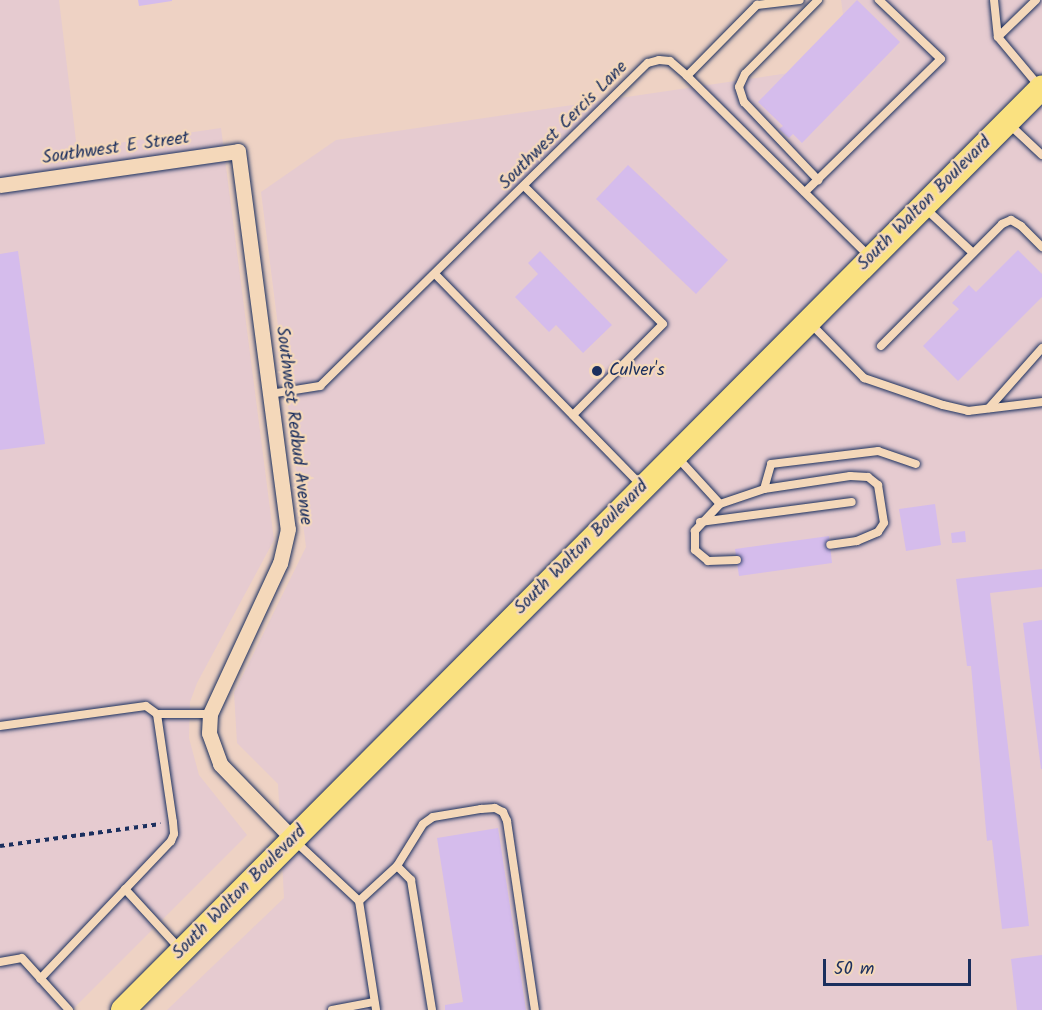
<!DOCTYPE html>
<style>
body{margin:0}
#map{position:relative;width:1042px;height:1010px;overflow:hidden;background:#eed2c4;font-family:Kalam,sans-serif}
div>[style]{position:absolute}
[style*='--x']{left:calc(var(--x)*1px);top:calc(var(--y)*1px);width:calc(var(--w)*1px);rotate:calc(var(--a)*1deg)}
.built>*{inset:0;background:#e6cbd0}
.building>*{inset:0;background:#d5bcec}
.path>*{height:4px;margin-top:-2px;transform-origin:0;background:repeating-linear-gradient(90deg,#1b2f5e 0 4.5px,transparent 0 9px)}
.roads{filter:drop-shadow(0 0 2px #1b2f5e) drop-shadow(0 0 2px #1b2f5e)}
.service>*{height:8px;margin:-4px;padding:0 4px;transform-origin:4px;border-radius:4px;background:#f4d8ba}
.minor>*{height:15px;margin:-7.5px;padding:0 7.5px;transform-origin:7.5px;border-radius:7.5px;background:#f4d8ba}
.primary>*{height:24px;margin:-12px;padding:0 12px;transform-origin:12px;border-radius:12px;background:#fae180}
.dots>*{width:16px;height:16px;translate:-50% -50%;box-sizing:border-box;border:3px solid #f4d8ba;border-radius:50%}
span{translate:-50% -50%;white-space:nowrap;text-align:center;line-height:1.15;-webkit-text-stroke:4.5px #f4d8ba;paint-order:stroke}
.street-label{font-size:18px;color:#1b2f5e}
.poi-label{font-size:18px;color:#1b2f5e}
.left{translate:0 -50%;text-align:left}
.scale{position:absolute;left:823px;top:959px;width:148px;height:27px;box-sizing:border-box;border:3px solid #1b2f5e;border-top:0;padding-left:8px;font-size:18px;line-height:21px;white-space:nowrap;color:#1b2f5e;-webkit-text-stroke:4px #f4d8ba;paint-order:stroke}
</style>
<div id="map">
<div class="built">
<i style="clip-path:polygon(0 0,59px 0,77px 149px,221px 128px,274px 540px,197px 683px,190px 702px,189px 738px,199px 775px,247px 835px,72px 1010px,0 1010px)"></i>
<i style="clip-path:polygon(841px 0,1042px 0,1042px 1010px,167px 1010px,284px 898px,278px 784px,237px 743px,234px 693px,306px 547px,261px 192px,336px 140px,850px 64px)"></i>
</div>
<div class="building">
<i style="clip-path:polygon(138px 0,172px 0,172px 1px,139px 6px)"></i>
<i style="clip-path:polygon(857px 0,900px 42px,802px 143px,793px 134px,789px 138px,779px 129px,783px 126px,758px 102px)"></i>
<i style="clip-path:polygon(628px 165px,728px 260px,696px 294px,596px 199px)"></i>
<i style="clip-path:polygon(1018px 250px,1042px 274px,1042px 297px,958px 381px,923px 346px,959px 309px,952px 303px,969px 285px,976px 292px)"></i>
<i style="clip-path:polygon(18px 251px,45px 444px,0 450px,0 254px)"></i>
<i style="clip-path:polygon(540px 251px,612px 325px,583px 353px,556px 325px,549px 332px,515px 297px,538px 274px,528px 263px)"></i>
<i style="clip-path:polygon(935px 504px,941px 545px,906px 551px,899px 509px)"></i>
<i style="clip-path:polygon(965px 531px,966px 542px,952px 543px,951px 533px)"></i>
<i style="clip-path:polygon(829px 536px,832px 563px,739px 576px,735px 549px)"></i>
<i style="clip-path:polygon(1042px 569px,1042px 587px,990px 593px,1029px 926px,1002px 929px,992px 840px,987px 841px,971px 666px,967px 666px,956px 579px)"></i>
<i style="clip-path:polygon(1042px 620px,1042px 769px,1041px 769px,1023px 623px)"></i>
<i style="clip-path:polygon(498px 828px,526px 1010px,445px 1010px,445px 1005px,463px 1002px,437px 838px)"></i>
<i style="clip-path:polygon(1042px 955px,1042px 1010px,1017px 1010px,1011px 959px)"></i>
</div>
<div class="path">
<i style="--x:0;--y:846;--w:162;--a:-7.8"></i>
</div>
<div class="roads">
<div class="service">
<i style="--x:818;--y:0;--w:104;--a:134.6"></i>
<i style="--x:745;--y:74;--w:14;--a:115"></i>
<i style="--x:739;--y:87;--w:16;--a:72"></i>
<i style="--x:744;--y:102;--w:108;--a:46.5"></i>
<i style="--x:994;--y:0;--w:37;--a:84"></i>
<i style="--x:998;--y:37;--w:64;--a:50.1"></i>
<i style="--x:998;--y:37;--w:53;--a:-44.2"></i>
<i style="--x:687;--y:76;--w:100;--a:-45.4"></i>
<i style="--x:757;--y:5;--w:43;--a:-6.6"></i>
<i style="--x:1010;--y:125;--w:44;--a:43.2"></i>
<i style="--x:525;--y:187;--w:194;--a:44.8"></i>
<i style="--x:663;--y:324;--w:128;--a:134.7"></i>
<i style="--x:805;--y:192;--w:190;--a:-44.4"></i>
<i style="--x:941;--y:59;--w:86;--a:-136.4"></i>
<i style="--x:926;--y:209;--w:64;--a:43.1"></i>
<i style="--x:436;--y:275;--w:292;--a:45.7"></i>
<i style="--x:811;--y:324;--w:76;--a:45.5"></i>
<i style="--x:864;--y:378;--w:83;--a:18.9"></i>
<i style="--x:943;--y:405;--w:26;--a:13"></i>
<i style="--x:968;--y:411;--w:75;--a:-6.9"></i>
<i style="--x:881;--y:346;--w:172;--a:-45.2"></i>
<i style="--x:1002;--y:224;--w:10;--a:-24"></i>
<i style="--x:1011;--y:220;--w:12;--a:31"></i>
<i style="--x:1021;--y:226;--w:30;--a:45"></i>
<i style="--x:270;--y:394;--w:51;--a:-9.1"></i>
<i style="--x:320;--y:386;--w:460;--a:-44.6"></i>
<i style="--x:648;--y:63;--w:11;--a:-15"></i>
<i style="--x:659;--y:60;--w:11;--a:5"></i>
<i style="--x:670;--y:61;--w:23;--a:41"></i>
<i style="--x:687;--y:76;--w:257;--a:44.7"></i>
<i style="--x:989;--y:408;--w:80;--a:-48.5"></i>
<i style="--x:678;--y:458;--w:62;--a:47.6"></i>
<i style="--x:720;--y:504;--w:37;--a:133"></i>
<i style="--x:695;--y:531;--w:19;--a:90"></i>
<i style="--x:695;--y:550;--w:17;--a:40"></i>
<i style="--x:708;--y:561;--w:29;--a:-2"></i>
<i style="--x:764;--y:489;--w:26;--a:-74"></i>
<i style="--x:771;--y:464;--w:108;--a:-6.9"></i>
<i style="--x:878;--y:451;--w:40;--a:18.9"></i>
<i style="--x:720;--y:504;--w:46;--a:-18.8"></i>
<i style="--x:764;--y:489;--w:87;--a:-8.6"></i>
<i style="--x:850;--y:476;--w:18;--a:3"></i>
<i style="--x:868;--y:477;--w:13;--a:39"></i>
<i style="--x:878;--y:485;--w:38;--a:81"></i>
<i style="--x:884;--y:523;--w:11;--a:124"></i>
<i style="--x:878;--y:532;--w:23;--a:157"></i>
<i style="--x:857;--y:541;--w:27;--a:172"></i>
<i style="--x:700;--y:522;--w:153;--a:-7.5"></i>
<i style="--x:157;--y:714;--w:53;--a:0"></i>
<i style="--x:0;--y:726;--w:147;--a:-7.8"></i>
<i style="--x:146;--y:706;--w:14;--a:36"></i>
<i style="--x:157;--y:714;--w:109;--a:81.6"></i>
<i style="--x:173;--y:822;--w:12;--a:85"></i>
<i style="--x:174;--y:834;--w:8;--a:113"></i>
<i style="--x:171;--y:841;--w:190;--a:133.5"></i>
<i style="--x:296;--y:842;--w:86;--a:43.1"></i>
<i style="--x:359;--y:901;--w:110;--a:81.1"></i>
<i style="--x:397;--y:866;--w:49;--a:-58.2"></i>
<i style="--x:423;--y:824;--w:12;--a:-35"></i>
<i style="--x:433;--y:817;--w:49;--a:-9.5"></i>
<i style="--x:481;--y:809;--w:14;--a:-4"></i>
<i style="--x:495;--y:808;--w:9;--a:27"></i>
<i style="--x:503;--y:812;--w:10;--a:66"></i>
<i style="--x:507;--y:821;--w:191;--a:81.6"></i>
<i style="--x:125;--y:889;--w:80;--a:47.5"></i>
<i style="--x:359;--y:901;--w:52;--a:-42.6"></i>
<i style="--x:397;--y:866;--w:20;--a:45"></i>
<i style="--x:411;--y:880;--w:132;--a:80.8"></i>
<i style="--x:0;--y:962;--w:22;--a:-10"></i>
<i style="--x:22;--y:958;--w:70;--a:47.9"></i>
<i style="--x:332;--y:1010;--w:43;--a:-10.8"></i>
</div>
<div class="minor">
<i style="--x:0;--y:185;--w:240;--a:-8.1"></i>
<i style="--x:238;--y:151;--w:381;--a:82.5"></i>
<i style="--x:288;--y:529;--w:35;--a:103"></i>
<i style="--x:280;--y:563;--w:166;--a:114.9"></i>
<i style="--x:210;--y:714;--w:19;--a:93"></i>
<i style="--x:209;--y:733;--w:33;--a:70"></i>
<i style="--x:220;--y:764;--w:105;--a:45.8"></i>
</div>
<div class="primary">
<i style="--x:123;--y:1010;--w:1302;--a:-45.12"></i>
</div>
</div>
<div class="dots">
<i style="left:597px;top:371px;background:#1b2f5e"></i>
</div>
<div class="street-label">
<span style="left:564px;top:126px;rotate:-45deg">Southwest Cercis Lane</span>
<span style="left:116px;top:149px;rotate:-8deg">Southwest E Street</span>
<span style="left:925px;top:204px;rotate:-45deg">South Walton Boulevard</span>
<span style="left:293px;top:426px;rotate:83deg">Southwest Redbud Avenue</span>
<span style="left:582px;top:548px;rotate:-45deg">South Walton Boulevard</span>
<span style="left:240px;top:893px;rotate:-45deg">South Walton Boulevard</span>
</div>
<div class="poi-label">
<span class="left" style="left:609px;top:371px">Culver's</span>
</div>
<div class="scale">50 m</div>
</div>
